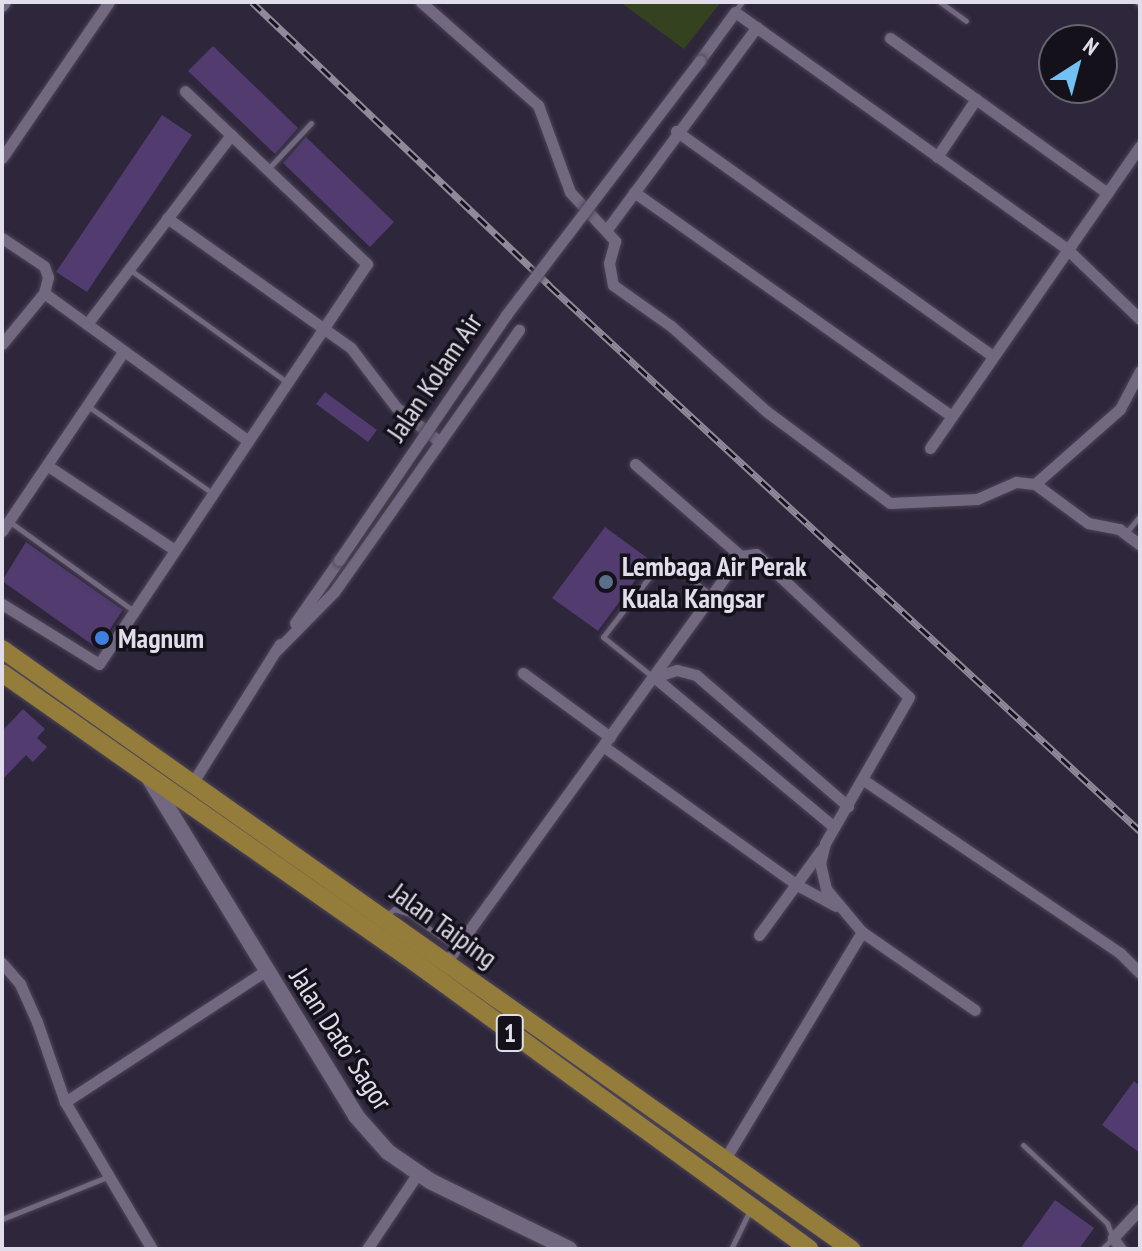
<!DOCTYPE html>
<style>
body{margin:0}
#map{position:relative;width:1142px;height:1251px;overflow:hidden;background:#2e263b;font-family:"PT Sans Narrow",sans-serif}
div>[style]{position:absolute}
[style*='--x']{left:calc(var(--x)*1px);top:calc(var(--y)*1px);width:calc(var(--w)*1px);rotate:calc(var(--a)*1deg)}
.green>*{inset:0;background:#35421f}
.building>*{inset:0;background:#513b6f}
.roads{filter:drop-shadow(0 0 2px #4c4556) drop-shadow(0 0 2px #4c4556)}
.service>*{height:5px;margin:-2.5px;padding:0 2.5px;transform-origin:2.5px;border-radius:2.5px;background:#726981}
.minor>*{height:11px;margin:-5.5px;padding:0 5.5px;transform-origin:5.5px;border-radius:5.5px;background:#726981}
.secondary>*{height:16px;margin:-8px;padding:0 8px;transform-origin:8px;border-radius:8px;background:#726981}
.trunk>*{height:18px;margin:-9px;padding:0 9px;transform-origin:9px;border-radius:9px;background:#947c3a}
.rail>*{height:7px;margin-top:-3.5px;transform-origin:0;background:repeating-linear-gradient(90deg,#15111b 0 12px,#8f8999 0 24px);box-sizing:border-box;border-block:2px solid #8f8999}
.bridges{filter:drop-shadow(0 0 2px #4c4556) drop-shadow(0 0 2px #4c4556)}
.minor-bridge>*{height:11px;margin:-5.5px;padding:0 5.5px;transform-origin:5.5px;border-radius:5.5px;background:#726981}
.dots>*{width:22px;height:22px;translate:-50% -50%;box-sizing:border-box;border:4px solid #15111b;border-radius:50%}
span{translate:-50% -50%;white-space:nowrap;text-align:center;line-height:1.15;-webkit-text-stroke:7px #15111b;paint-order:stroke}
.shield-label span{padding:2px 6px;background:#15111b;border:2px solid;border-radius:6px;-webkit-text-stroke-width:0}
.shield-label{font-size:26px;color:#e2ddea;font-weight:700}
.street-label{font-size:28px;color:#e2ddea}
.poi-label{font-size:28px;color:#e2ddea;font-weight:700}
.left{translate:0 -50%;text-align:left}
.frame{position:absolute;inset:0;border:4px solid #e2ddea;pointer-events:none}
.north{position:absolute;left:1038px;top:24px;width:80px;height:80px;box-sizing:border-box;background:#15111b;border:2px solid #67636e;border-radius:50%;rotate:36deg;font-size:22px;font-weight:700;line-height:32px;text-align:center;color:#e2ddea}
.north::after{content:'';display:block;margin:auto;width:28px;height:36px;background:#71c1f5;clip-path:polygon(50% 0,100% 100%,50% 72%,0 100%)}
</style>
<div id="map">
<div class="green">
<i style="clip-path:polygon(620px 2px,721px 2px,684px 49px)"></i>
</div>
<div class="building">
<i style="clip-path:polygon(213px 46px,298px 128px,275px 154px,188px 71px)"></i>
<i style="clip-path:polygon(162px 115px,192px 135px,87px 292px,56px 272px)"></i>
<i style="clip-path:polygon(306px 137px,394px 222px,370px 247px,283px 163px)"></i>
<i style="clip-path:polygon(325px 392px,377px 430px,368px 442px,316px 404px)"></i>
<i style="clip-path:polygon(605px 527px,650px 560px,598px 631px,552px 598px)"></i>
<i style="clip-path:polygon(26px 542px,123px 610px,97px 648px,2px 581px)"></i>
<i style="clip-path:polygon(23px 709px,45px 729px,37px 738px,47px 747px,33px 762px,26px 755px,2px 780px,2px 731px)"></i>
<i style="clip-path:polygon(1134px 1081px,1140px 1086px,1140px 1153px,1102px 1125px)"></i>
<i style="clip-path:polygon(1055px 1200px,1094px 1228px,1079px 1249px,1020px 1249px)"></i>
</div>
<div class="roads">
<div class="service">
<i style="--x:940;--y:2;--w:32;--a:36"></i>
<i style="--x:1137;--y:2;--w:4;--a:45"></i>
<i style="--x:735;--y:11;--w:11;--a:-52"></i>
<i style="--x:268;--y:169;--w:63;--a:-46.9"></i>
<i style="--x:129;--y:269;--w:194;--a:35.6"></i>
<i style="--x:89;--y:407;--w:149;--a:34.9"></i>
<i style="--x:10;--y:522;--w:153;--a:35.7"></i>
<i style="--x:1126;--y:533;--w:22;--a:-51"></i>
<i style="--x:653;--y:677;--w:64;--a:-141.3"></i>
<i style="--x:603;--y:637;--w:100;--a:-52.3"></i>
<i style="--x:664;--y:558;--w:58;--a:38"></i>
<i style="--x:386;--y:916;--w:11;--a:-41"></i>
<i style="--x:394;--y:909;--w:16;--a:18"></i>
<i style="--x:409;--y:914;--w:58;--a:35.9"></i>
<i style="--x:1023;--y:1145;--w:115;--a:42.9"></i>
<i style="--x:1107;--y:1223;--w:16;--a:68"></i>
<i style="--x:1113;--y:1238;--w:16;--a:135"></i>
<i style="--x:2;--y:1219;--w:113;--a:-21.8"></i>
<i style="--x:731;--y:1249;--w:43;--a:-64"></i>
</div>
<div class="minor">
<i style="--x:421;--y:2;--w:156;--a:41.4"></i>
<i style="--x:538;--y:105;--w:93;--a:69.8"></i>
<i style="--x:570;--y:192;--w:67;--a:47.4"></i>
<i style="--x:615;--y:241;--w:23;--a:105"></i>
<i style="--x:609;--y:263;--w:22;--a:80"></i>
<i style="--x:613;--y:285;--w:71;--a:35.3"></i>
<i style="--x:671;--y:326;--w:127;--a:41.8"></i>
<i style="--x:766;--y:411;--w:154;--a:36.6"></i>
<i style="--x:890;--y:503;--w:87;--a:-2.6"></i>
<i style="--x:977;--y:499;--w:43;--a:-23.6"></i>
<i style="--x:1016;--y:482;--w:19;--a:6"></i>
<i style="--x:2;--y:6;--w:5;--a:-53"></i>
<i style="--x:890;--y:38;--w:267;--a:35.5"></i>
<i style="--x:700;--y:60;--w:59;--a:-53.9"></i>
<i style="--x:735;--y:12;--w:408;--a:35.5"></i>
<i style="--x:1067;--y:249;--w:101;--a:43.8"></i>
<i style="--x:676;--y:131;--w:389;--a:35.4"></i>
<i style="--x:937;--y:157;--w:70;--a:-56.1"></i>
<i style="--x:2;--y:158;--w:189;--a:-55.6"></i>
<i style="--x:634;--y:192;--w:389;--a:35.2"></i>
<i style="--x:167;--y:218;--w:225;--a:35.2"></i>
<i style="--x:351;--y:348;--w:74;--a:52.7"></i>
<i style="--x:396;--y:407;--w:56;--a:38.5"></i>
<i style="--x:608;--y:228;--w:250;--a:-53.5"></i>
<i style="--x:2;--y:238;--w:50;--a:33.7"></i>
<i style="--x:44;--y:266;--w:12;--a:70"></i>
<i style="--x:48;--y:277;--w:16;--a:104"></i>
<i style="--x:44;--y:293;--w:66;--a:129.5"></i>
<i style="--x:44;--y:293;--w:251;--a:35.9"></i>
<i style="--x:87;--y:324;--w:238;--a:-52.7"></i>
<i style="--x:1140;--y:371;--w:43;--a:117.8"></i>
<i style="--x:1120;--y:409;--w:113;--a:138.6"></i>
<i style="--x:1035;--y:484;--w:66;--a:36.3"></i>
<i style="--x:1088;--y:523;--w:32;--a:11"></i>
<i style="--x:1119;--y:529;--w:26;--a:37"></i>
<i style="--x:930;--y:448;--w:368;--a:-55.2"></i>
<i style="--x:635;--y:464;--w:140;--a:41"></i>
<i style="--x:48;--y:466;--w:149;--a:33.5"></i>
<i style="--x:2;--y:531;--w:217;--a:-55.9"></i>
<i style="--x:2;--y:604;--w:114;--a:31.7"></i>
<i style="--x:99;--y:664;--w:481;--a:-56.2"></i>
<i style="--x:367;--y:264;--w:251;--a:-136.5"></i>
<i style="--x:295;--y:623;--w:77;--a:-55.1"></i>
<i style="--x:277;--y:650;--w:81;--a:-45.5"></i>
<i style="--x:334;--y:592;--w:321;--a:-54.8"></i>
<i style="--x:523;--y:673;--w:108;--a:36.3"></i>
<i style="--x:654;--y:677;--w:234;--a:39.8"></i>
<i style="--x:655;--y:677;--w:23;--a:-18"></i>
<i style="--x:677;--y:670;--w:20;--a:15"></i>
<i style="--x:696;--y:675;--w:201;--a:40.8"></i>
<i style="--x:603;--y:746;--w:239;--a:35.6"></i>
<i style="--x:797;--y:885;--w:44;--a:28.3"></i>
<i style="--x:865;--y:781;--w:308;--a:34"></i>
<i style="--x:1120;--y:953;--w:28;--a:45"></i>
<i style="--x:193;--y:782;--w:163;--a:-57.8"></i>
<i style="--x:759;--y:935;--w:105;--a:-53.9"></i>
<i style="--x:447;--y:961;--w:486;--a:-54.1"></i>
<i style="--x:732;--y:567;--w:14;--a:-51"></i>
<i style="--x:741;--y:556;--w:15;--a:-8"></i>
<i style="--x:756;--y:554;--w:209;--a:43.1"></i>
<i style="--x:909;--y:697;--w:168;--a:119.9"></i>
<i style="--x:825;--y:843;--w:21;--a:104"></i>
<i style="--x:820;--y:863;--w:27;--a:77"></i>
<i style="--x:826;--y:889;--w:56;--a:50.1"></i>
<i style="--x:862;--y:932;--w:137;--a:34.6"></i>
<i style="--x:2;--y:963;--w:28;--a:49"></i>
<i style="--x:20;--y:984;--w:42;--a:65.9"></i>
<i style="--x:37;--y:1022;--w:85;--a:70.7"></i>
<i style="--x:65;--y:1102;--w:171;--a:59.4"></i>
<i style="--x:65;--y:1102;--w:239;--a:-33.2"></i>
<i style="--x:725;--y:1159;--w:265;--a:-58.9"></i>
<i style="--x:367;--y:1249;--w:92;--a:-56.1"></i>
<i style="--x:1121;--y:1249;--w:14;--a:-126"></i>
<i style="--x:1113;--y:1238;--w:40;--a:-47"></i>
</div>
<div class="secondary">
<i style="--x:148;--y:776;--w:399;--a:58.5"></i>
<i style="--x:356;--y:1116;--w:48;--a:48.4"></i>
<i style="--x:388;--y:1152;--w:51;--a:34.6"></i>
<i style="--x:430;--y:1181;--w:155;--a:26.1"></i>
</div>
<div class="trunk">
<i style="--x:2;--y:649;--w:1040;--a:35.25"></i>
<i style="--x:2;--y:673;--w:505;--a:35.01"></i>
<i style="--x:416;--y:963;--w:486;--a:36"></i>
</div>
</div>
<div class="rail">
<i style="--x:252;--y:2;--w:412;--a:43.6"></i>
<i style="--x:550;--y:286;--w:803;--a:42.73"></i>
</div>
<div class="bridges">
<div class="minor-bridge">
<i style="--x:339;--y:560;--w:297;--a:-55.7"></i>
<i style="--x:506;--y:315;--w:320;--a:-52.7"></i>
</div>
</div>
<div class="dots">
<i style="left:606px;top:582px;background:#5c6f8a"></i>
<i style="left:102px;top:638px;background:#3f7fe0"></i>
</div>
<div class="shield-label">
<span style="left:510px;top:1033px">1</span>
</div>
<div class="street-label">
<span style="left:434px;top:377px;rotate:-56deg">Jalan Kolam Air</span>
<span style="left:444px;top:925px;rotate:36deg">Jalan Taiping</span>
<span style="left:341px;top:1039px;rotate:57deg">Jalan Dato' Sagor</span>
</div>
<div class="poi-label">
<span class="left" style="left:622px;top:582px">Lembaga Air Perak<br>Kuala Kangsar</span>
<span class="left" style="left:118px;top:638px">Magnum</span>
</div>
<div class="frame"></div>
<div class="north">N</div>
</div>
